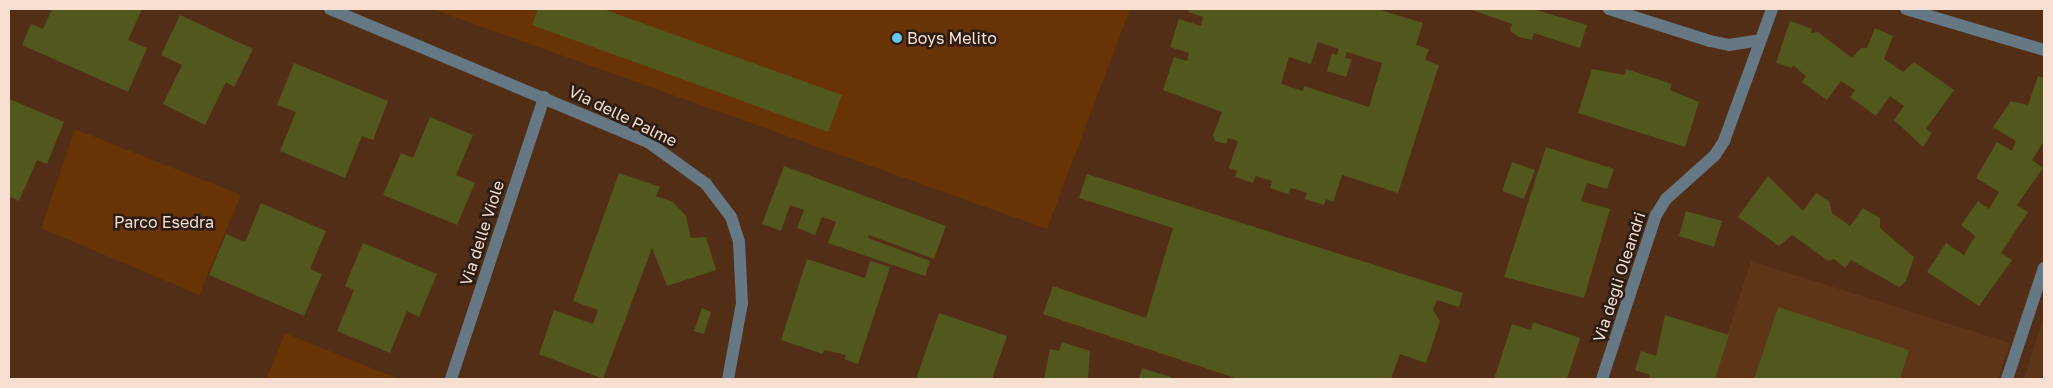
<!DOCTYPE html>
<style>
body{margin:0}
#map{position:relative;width:2053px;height:388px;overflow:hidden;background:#512e15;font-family:"Golos Text",sans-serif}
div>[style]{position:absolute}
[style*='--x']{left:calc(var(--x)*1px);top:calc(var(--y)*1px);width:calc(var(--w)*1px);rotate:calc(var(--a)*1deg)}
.built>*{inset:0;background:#5f3517}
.green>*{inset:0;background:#683305}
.building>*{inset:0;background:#52571d}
.minor>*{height:12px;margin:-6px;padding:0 6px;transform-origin:6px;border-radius:6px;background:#657884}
.dots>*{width:14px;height:14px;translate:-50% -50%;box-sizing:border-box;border:2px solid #2b1b10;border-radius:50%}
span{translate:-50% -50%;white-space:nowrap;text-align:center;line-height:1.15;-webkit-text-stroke:5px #2b1b10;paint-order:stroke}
.poi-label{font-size:16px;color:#f7e0d2}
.left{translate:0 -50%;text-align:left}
.street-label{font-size:16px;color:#f7e0d2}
.park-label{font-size:16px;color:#f5ddcf}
.frame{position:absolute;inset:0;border:10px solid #f7e0d2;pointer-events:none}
</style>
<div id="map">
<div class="built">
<i style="clip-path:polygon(1751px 261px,2010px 343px,1998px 379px,1713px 379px)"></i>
<i style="clip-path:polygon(2044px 316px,2044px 379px,2024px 379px)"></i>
</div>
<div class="green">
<i style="clip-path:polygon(432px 9px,1130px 9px,1047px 229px)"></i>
<i style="clip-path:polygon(75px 129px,241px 195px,199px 295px,41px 228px)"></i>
<i style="clip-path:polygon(285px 333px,399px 379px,266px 379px)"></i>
</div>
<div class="building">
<i style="clip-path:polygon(52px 9px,142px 9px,128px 40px,147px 48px,128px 92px,22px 45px,31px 24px,43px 29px)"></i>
<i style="clip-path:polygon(538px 9px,603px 9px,842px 95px,828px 132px,532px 25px)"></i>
<i style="clip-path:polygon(evenodd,1189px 9px,1377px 9px,1423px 23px,1416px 45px,1429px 49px,1425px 60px,1439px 65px,1398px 193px,1342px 175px,1333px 202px,1326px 199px,1324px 205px,1305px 199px,1307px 193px,1291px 188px,1288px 194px,1270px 188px,1272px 181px,1256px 176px,1253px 183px,1235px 177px,1237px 171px,1229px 168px,1238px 141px,1228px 138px,1226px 144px,1215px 141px,1213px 135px,1222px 112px,1163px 90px,1174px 57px,1187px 61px,1189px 53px,1170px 47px,1179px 19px,1201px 26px,1203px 17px,1188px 12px,1189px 9px,1318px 42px,1339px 49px,1337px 55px,1332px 53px,1327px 71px,1346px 77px,1352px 59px,1345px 58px,1347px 52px,1382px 63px,1369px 107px,1304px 86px,1303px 91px,1281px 84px,1289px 57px,1311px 64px,1318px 42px)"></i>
<i style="clip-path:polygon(1469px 9px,1533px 9px,1587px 25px,1580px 48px,1534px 33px,1532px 40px,1519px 37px,1510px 31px,1512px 24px)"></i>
<i style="clip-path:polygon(180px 15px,253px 49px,234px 87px,226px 82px,205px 125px,163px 104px,182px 65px,161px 55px)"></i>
<i style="clip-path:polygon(1790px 21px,1812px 29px,1811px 33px,1818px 32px,1852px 58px,1861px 48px,1867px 48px,1875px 28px,1893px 36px,1884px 59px,1903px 72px,1914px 62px,1954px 90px,1926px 129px,1932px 133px,1923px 147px,1894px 120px,1904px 106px,1890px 96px,1876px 116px,1850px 97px,1855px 90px,1841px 81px,1827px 100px,1802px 82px,1806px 76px,1793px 65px,1792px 68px,1776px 63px)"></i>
<i style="clip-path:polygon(294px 63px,388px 101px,373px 140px,362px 136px,345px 178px,280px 151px,296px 112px,277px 105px)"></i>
<i style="clip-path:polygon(1592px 69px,1624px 75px,1626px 69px,1672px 84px,1670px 90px,1699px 102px,1685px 147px,1578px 113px)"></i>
<i style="clip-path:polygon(2038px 76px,2044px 78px,2044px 141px,2032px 160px,2043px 168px,2017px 205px,2028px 212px,2001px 253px,2012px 260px,1979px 306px,1927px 272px,1946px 243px,1964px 255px,1975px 236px,1961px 225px,1978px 201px,1989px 209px,1999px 192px,1976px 178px,1997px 142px,2012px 151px,2016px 141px,1993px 127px,2011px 101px,2028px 105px)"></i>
<i style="clip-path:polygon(9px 99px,64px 122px,47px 164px,37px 160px,19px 201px,9px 196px)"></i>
<i style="clip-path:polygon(430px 117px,473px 135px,456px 175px,475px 183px,457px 225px,383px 195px,401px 153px,413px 158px)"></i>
<i style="clip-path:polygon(1546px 147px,1614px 169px,1607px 189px,1587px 183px,1581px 201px,1610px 209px,1584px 298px,1504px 277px)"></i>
<i style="clip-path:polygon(1512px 162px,1535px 170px,1524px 199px,1502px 191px)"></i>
<i style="clip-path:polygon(784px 166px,946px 226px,934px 259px,869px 235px,868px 238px,930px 261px,925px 276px,828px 243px,836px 222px,822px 217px,815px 235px,797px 228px,804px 210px,790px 205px,781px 231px,762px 224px)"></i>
<i style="clip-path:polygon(619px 173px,660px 187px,656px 196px,673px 202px,686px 216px,691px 238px,706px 237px,716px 270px,667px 286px,652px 248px,603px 379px,539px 354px,554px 310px,593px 324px,598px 310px,573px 301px)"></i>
<i style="clip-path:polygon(1087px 174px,1463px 293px,1459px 307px,1437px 300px,1433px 310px,1440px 321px,1426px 363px,1400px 354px,1391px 379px,1238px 379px,1043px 314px,1053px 286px,1146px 318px,1173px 228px,1079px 198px)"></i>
<i style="clip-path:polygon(1768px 176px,1803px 211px,1816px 193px,1829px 201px,1832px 213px,1850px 226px,1863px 208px,1880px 218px,1880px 228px,1914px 257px,1906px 281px,1899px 287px,1851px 260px,1845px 268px,1834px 259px,1828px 261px,1792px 235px,1779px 246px,1738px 217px)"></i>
<i style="clip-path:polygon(261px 203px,326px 231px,310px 269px,322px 274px,304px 316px,209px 275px,226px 234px,245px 242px)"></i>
<i style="clip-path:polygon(1686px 211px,1722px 221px,1714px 247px,1679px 236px)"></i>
<i style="clip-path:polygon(363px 243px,437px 274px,419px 317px,407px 311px,390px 353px,337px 331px,354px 290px,345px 286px)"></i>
<i style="clip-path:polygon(807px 259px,865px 278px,870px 261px,890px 267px,858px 364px,844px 359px,846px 355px,824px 350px,823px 354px,781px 340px)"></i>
<i style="clip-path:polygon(1778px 307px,1909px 350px,1900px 379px,1754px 379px)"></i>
<i style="clip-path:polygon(702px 308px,711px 312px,704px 334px,694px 331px)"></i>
<i style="clip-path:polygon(939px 313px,1007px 336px,992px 379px,916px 379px)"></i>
<i style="clip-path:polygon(1665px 315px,1729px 335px,1715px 379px,1649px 379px,1650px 375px,1635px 370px,1641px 351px,1656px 356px)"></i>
<i style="clip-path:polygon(1533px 322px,1580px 338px,1567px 379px,1494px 379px,1512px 324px,1531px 330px)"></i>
<i style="clip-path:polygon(1062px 342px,1090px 351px,1088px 379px,1044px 379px,1050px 349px,1059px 351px)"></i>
<i style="clip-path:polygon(1142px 368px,1171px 377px,1171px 379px,1139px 379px)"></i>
</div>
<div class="minor">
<i style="--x:330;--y:9;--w:345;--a:22.7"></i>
<i style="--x:648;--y:142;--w:72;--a:35.9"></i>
<i style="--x:706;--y:184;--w:41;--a:52.9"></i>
<i style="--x:731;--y:217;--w:26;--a:72"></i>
<i style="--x:739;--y:242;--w:61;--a:87.2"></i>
<i style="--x:742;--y:303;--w:77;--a:100.4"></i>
<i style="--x:1609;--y:9;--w:106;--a:17.6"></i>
<i style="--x:1710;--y:41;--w:19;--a:12"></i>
<i style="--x:1729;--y:45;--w:31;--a:-9"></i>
<i style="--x:1906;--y:9;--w:144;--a:16.5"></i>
<i style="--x:451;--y:379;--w:297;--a:-71.7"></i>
<i style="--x:1602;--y:379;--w:173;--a:-71.8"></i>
<i style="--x:1656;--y:215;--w:19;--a:-58"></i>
<i style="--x:1666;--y:199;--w:66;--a:-41.9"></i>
<i style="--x:1715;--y:155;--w:17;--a:-57"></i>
<i style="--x:1724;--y:141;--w:140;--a:-70"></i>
<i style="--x:2007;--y:379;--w:117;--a:-71.6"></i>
</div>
<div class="dots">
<i style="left:897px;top:38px;background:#6bc3f2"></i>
</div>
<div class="poi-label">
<span class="left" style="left:907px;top:38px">Boys Melito</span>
</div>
<div class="street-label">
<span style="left:623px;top:116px;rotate:26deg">Via delle Palme</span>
<span style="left:482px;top:233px;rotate:-72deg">Via delle Viole</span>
<span style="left:1619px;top:277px;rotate:-72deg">Via degli Oleandri</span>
</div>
<div class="park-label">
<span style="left:164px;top:222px">Parco Esedra</span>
</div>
<div class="frame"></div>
</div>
